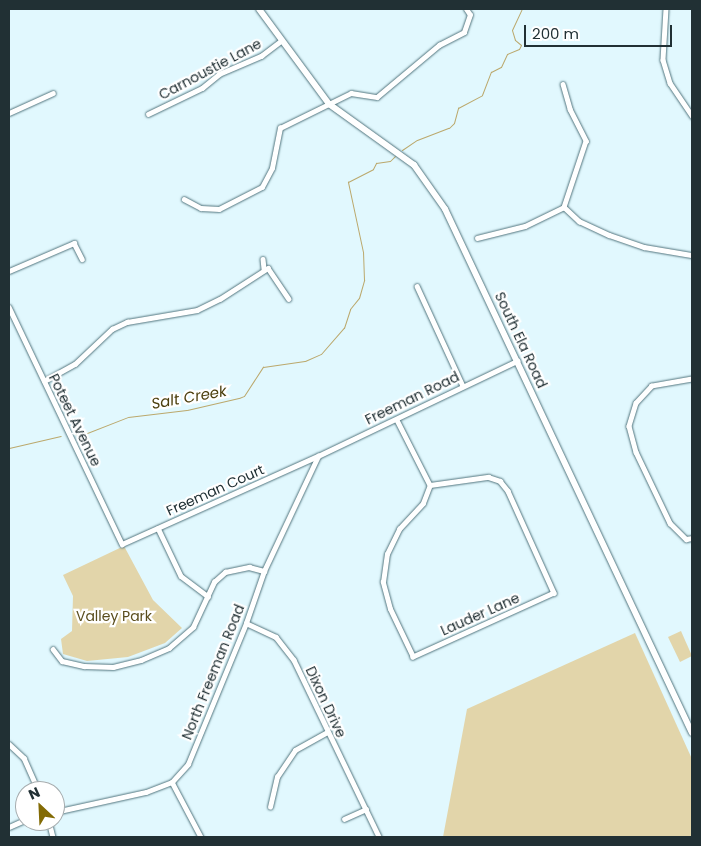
<!DOCTYPE html>
<style>
body{margin:0}
#map{position:relative;width:701px;height:846px;overflow:hidden;background:#e1f8fe;font-family:Poppins,sans-serif}
div>[style]{position:absolute}
[style*='--x']{left:calc(var(--x)*1px);top:calc(var(--y)*1px);width:calc(var(--w)*1px);rotate:calc(var(--a)*1deg)}
.green>*{inset:0;background:#e2d5aa}
.stream>*{height:1px;margin:-0.5px;padding:0 0.5px;transform-origin:0.5px;border-radius:0.5px;background:#bba86c}
.roads{filter:drop-shadow(0 0 1px #52757e) drop-shadow(0 0 1px #52757e)}
.minor>*{height:4.5px;margin:-2.25px;padding:0 2.25px;transform-origin:2.25px;border-radius:2.25px;background:#fff}
.secondary>*{height:6px;margin:-3px;padding:0 3px;transform-origin:3px;border-radius:3px;background:#fff}
span{translate:-50% -50%;white-space:nowrap;text-align:center;line-height:1.15;-webkit-text-stroke:4.5px #fff;paint-order:stroke}
.street-label{font-size:14px;color:#213034}
.park-label{font-size:14px;color:#5a4d1d}
.water-label{font-size:15px;color:#4d400f;font-style:italic}
.frame{position:absolute;inset:0;border:10px solid #213034;pointer-events:none}
.north{position:absolute;left:15px;top:781px;width:50px;height:50px;box-sizing:border-box;background:#fff;border:1px solid #a6acae;border-radius:50%;rotate:335deg;font-size:14px;font-weight:700;line-height:20px;text-align:center;color:#213034}
.north::after{content:'';display:block;margin:auto;width:18px;height:22px;background:#836b05;clip-path:polygon(50% 0,100% 100%,50% 72%,0 100%)}
.scale{position:absolute;left:524px;top:25px;width:148px;height:22px;box-sizing:border-box;border:2px solid #213034;border-top:0;padding-left:6px;font-size:15px;line-height:18px;white-space:nowrap;color:#213034;-webkit-text-stroke:4px #fff;paint-order:stroke}
</style>
<div id="map">
<div class="green">
<i style="clip-path:polygon(124px 546px,153px 600px,182px 628px,165px 643px,128px 657px,87px 661px,63px 654px,61px 639px,72px 631px,73px 596px,63px 575px)"></i>
<i style="clip-path:polygon(681px 631px,692px 656px,680px 662px,668px 637px)"></i>
<i style="clip-path:polygon(635px 633px,692px 759px,692px 837px,443px 837px,467px 709px)"></i>
</div>
<div class="stream">
<i style="--x:402;--y:150;--w:18;--a:-34"></i>
<i style="--x:417;--y:140;--w:34;--a:-21"></i>
<i style="--x:449;--y:128;--w:7;--a:-45"></i>
<i style="--x:454;--y:123;--w:16;--a:-75"></i>
<i style="--x:458;--y:108;--w:27;--a:-28"></i>
<i style="--x:482;--y:95;--w:25;--a:-69"></i>
<i style="--x:491;--y:72;--w:11;--a:-27"></i>
<i style="--x:501;--y:67;--w:14;--a:-65"></i>
<i style="--x:507;--y:54;--w:13;--a:-23"></i>
<i style="--x:519;--y:49;--w:4;--a:-63"></i>
<i style="--x:521;--y:45;--w:8;--a:-140"></i>
<i style="--x:515;--y:40;--w:10;--a:-107"></i>
<i style="--x:512;--y:30;--w:23;--a:-65"></i>
<i style="--x:75;--y:434;--w:7;--a:8"></i>
<i style="--x:82;--y:435;--w:49;--a:-21.4"></i>
<i style="--x:128;--y:417;--w:59;--a:-6.8"></i>
<i style="--x:187;--y:410;--w:53;--a:-13"></i>
<i style="--x:239;--y:398;--w:5;--a:-22"></i>
<i style="--x:244;--y:396;--w:35;--a:-57"></i>
<i style="--x:263;--y:367;--w:42;--a:-8.1"></i>
<i style="--x:305;--y:361;--w:17;--a:-24"></i>
<i style="--x:321;--y:354;--w:35;--a:-49"></i>
<i style="--x:344;--y:328;--w:20;--a:-72"></i>
<i style="--x:350;--y:309;--w:14;--a:-51"></i>
<i style="--x:359;--y:298;--w:19;--a:-74"></i>
<i style="--x:364;--y:280;--w:28;--a:-92"></i>
<i style="--x:363;--y:252;--w:72;--a:-102.1"></i>
<i style="--x:348;--y:182;--w:28;--a:-27"></i>
<i style="--x:373;--y:169;--w:7;--a:-63"></i>
<i style="--x:376;--y:163;--w:14;--a:-8"></i>
<i style="--x:390;--y:161;--w:7;--a:-45"></i>
<i style="--x:9;--y:448;--w:53;--a:-13"></i>
</div>
<div class="roads">
<div class="minor">
<i style="--x:666;--y:9;--w:51;--a:93.4"></i>
<i style="--x:663;--y:60;--w:24;--a:73"></i>
<i style="--x:670;--y:83;--w:40;--a:56"></i>
<i style="--x:563;--y:84;--w:26;--a:74"></i>
<i style="--x:570;--y:109;--w:36;--a:63"></i>
<i style="--x:586;--y:141;--w:70;--a:108.4"></i>
<i style="--x:9;--y:113;--w:48;--a:-24.4"></i>
<i style="--x:148;--y:114;--w:60;--a:-25.7"></i>
<i style="--x:202;--y:88;--w:22;--a:-39"></i>
<i style="--x:219;--y:74;--w:46;--a:-23.2"></i>
<i style="--x:261;--y:56;--w:25;--a:-37"></i>
<i style="--x:184;--y:199;--w:19;--a:28"></i>
<i style="--x:201;--y:208;--w:18;--a:3"></i>
<i style="--x:219;--y:209;--w:48;--a:-27.1"></i>
<i style="--x:262;--y:187;--w:21;--a:-62"></i>
<i style="--x:272;--y:168;--w:41;--a:-78.7"></i>
<i style="--x:280;--y:128;--w:79;--a:-26.2"></i>
<i style="--x:351;--y:93;--w:26;--a:9"></i>
<i style="--x:377;--y:97;--w:81;--a:-40"></i>
<i style="--x:439;--y:45;--w:28;--a:-27"></i>
<i style="--x:464;--y:32;--w:18;--a:-71"></i>
<i style="--x:470;--y:15;--w:7;--a:-124"></i>
<i style="--x:477;--y:238;--w:49;--a:-14"></i>
<i style="--x:525;--y:226;--w:43;--a:-26"></i>
<i style="--x:564;--y:207;--w:21;--a:43"></i>
<i style="--x:579;--y:221;--w:33;--a:25"></i>
<i style="--x:609;--y:235;--w:37;--a:19"></i>
<i style="--x:644;--y:247;--w:49;--a:9.5"></i>
<i style="--x:263;--y:259;--w:10;--a:84"></i>
<i style="--x:9;--y:271;--w:71;--a:-23.3"></i>
<i style="--x:74;--y:243;--w:18;--a:63"></i>
<i style="--x:417;--y:286;--w:110;--a:65.3"></i>
<i style="--x:9;--y:307;--w:263;--a:64.5"></i>
<i style="--x:122;--y:544;--w:215;--a:-24.2"></i>
<i style="--x:318;--y:456;--w:221;--a:-25.5"></i>
<i style="--x:692;--y:379;--w:41;--a:170.1"></i>
<i style="--x:652;--y:386;--w:23;--a:133"></i>
<i style="--x:636;--y:403;--w:24;--a:107"></i>
<i style="--x:629;--y:426;--w:27;--a:75"></i>
<i style="--x:636;--y:452;--w:79;--a:64.4"></i>
<i style="--x:670;--y:523;--w:23;--a:45"></i>
<i style="--x:686;--y:539;--w:6;--a:-9"></i>
<i style="--x:44;--y:381;--w:35;--a:-29"></i>
<i style="--x:75;--y:364;--w:51;--a:-43.4"></i>
<i style="--x:112;--y:329;--w:17;--a:-25"></i>
<i style="--x:127;--y:322;--w:71;--a:-9.7"></i>
<i style="--x:197;--y:310;--w:25;--a:-26"></i>
<i style="--x:220;--y:299;--w:57;--a:-32.9"></i>
<i style="--x:268;--y:268;--w:37;--a:56"></i>
<i style="--x:397;--y:420;--w:73;--a:63.1"></i>
<i style="--x:488;--y:477;--w:13;--a:18"></i>
<i style="--x:500;--y:481;--w:13;--a:51"></i>
<i style="--x:508;--y:491;--w:112;--a:65.7"></i>
<i style="--x:554;--y:593;--w:155;--a:155.6"></i>
<i style="--x:413;--y:657;--w:53;--a:-115.6"></i>
<i style="--x:390;--y:609;--w:28;--a:-105"></i>
<i style="--x:383;--y:582;--w:28;--a:-82"></i>
<i style="--x:387;--y:554;--w:28;--a:-64"></i>
<i style="--x:399;--y:529;--w:35;--a:-47"></i>
<i style="--x:423;--y:503;--w:19;--a:-69"></i>
<i style="--x:430;--y:485;--w:59;--a:-7.9"></i>
<i style="--x:158;--y:528;--w:53;--a:64.4"></i>
<i style="--x:181;--y:576;--w:34;--a:37"></i>
<i style="--x:246;--y:623;--w:33;--a:25"></i>
<i style="--x:276;--y:637;--w:29;--a:52"></i>
<i style="--x:294;--y:660;--w:196;--a:64.3"></i>
<i style="--x:53;--y:649;--w:15;--a:53"></i>
<i style="--x:62;--y:661;--w:23;--a:13"></i>
<i style="--x:84;--y:666;--w:29;--a:2"></i>
<i style="--x:113;--y:667;--w:29;--a:-14"></i>
<i style="--x:141;--y:660;--w:30;--a:-23"></i>
<i style="--x:169;--y:648;--w:32;--a:-41"></i>
<i style="--x:193;--y:627;--w:50;--a:-65"></i>
<i style="--x:214;--y:582;--w:15;--a:-42"></i>
<i style="--x:225;--y:572;--w:25;--a:-12"></i>
<i style="--x:249;--y:567;--w:16;--a:15"></i>
<i style="--x:9;--y:744;--w:21;--a:43"></i>
<i style="--x:24;--y:758;--w:36;--a:66"></i>
<i style="--x:172;--y:782;--w:62;--a:62.2"></i>
<i style="--x:270;--y:807;--w:31;--a:-77"></i>
<i style="--x:277;--y:777;--w:32;--a:-56"></i>
<i style="--x:295;--y:750;--w:37;--a:-29"></i>
<i style="--x:55;--y:812;--w:93;--a:-12.4"></i>
<i style="--x:146;--y:792;--w:28;--a:-21"></i>
<i style="--x:172;--y:782;--w:24;--a:-48"></i>
<i style="--x:188;--y:764;--w:152;--a:-67.6"></i>
<i style="--x:246;--y:623;--w:55;--a:-70.9"></i>
<i style="--x:264;--y:571;--w:127;--a:-64.8"></i>
<i style="--x:344;--y:819;--w:24;--a:-24"></i>
<i style="--x:49;--y:821;--w:16;--a:76"></i>
<i style="--x:9;--y:827;--w:17;--a:-24"></i>
</div>
<div class="secondary">
<i style="--x:259;--y:9;--w:118;--a:53.6"></i>
<i style="--x:329;--y:104;--w:105;--a:35.7"></i>
<i style="--x:414;--y:165;--w:54;--a:54.8"></i>
<i style="--x:445;--y:209;--w:579;--a:64.76"></i>
</div>
</div>
<div class="street-label">
<span style="left:210px;top:69px;rotate:-28deg">Carnoustie Lane</span>
<span style="left:521px;top:340px;rotate:65deg">South Ela Road</span>
<span style="left:412px;top:398px;rotate:-26deg">Freeman Road</span>
<span style="left:75px;top:420px;rotate:64deg">Poteet Avenue</span>
<span style="left:215px;top:490px;rotate:-24deg">Freeman Court</span>
<span style="left:480px;top:614px;rotate:-24deg">Lauder Lane</span>
<span style="left:213px;top:672px;rotate:-68deg">North Freeman Road</span>
<span style="left:326px;top:702px;rotate:65deg">Dixon Drive</span>
</div>
<div class="park-label">
<span style="left:114px;top:616px">Valley Park</span>
</div>
<div class="water-label">
<span style="left:189px;top:397px;rotate:-10deg">Salt Creek</span>
</div>
<div class="frame"></div>
<div class="north">N</div>
<div class="scale">200 m</div>
</div>
